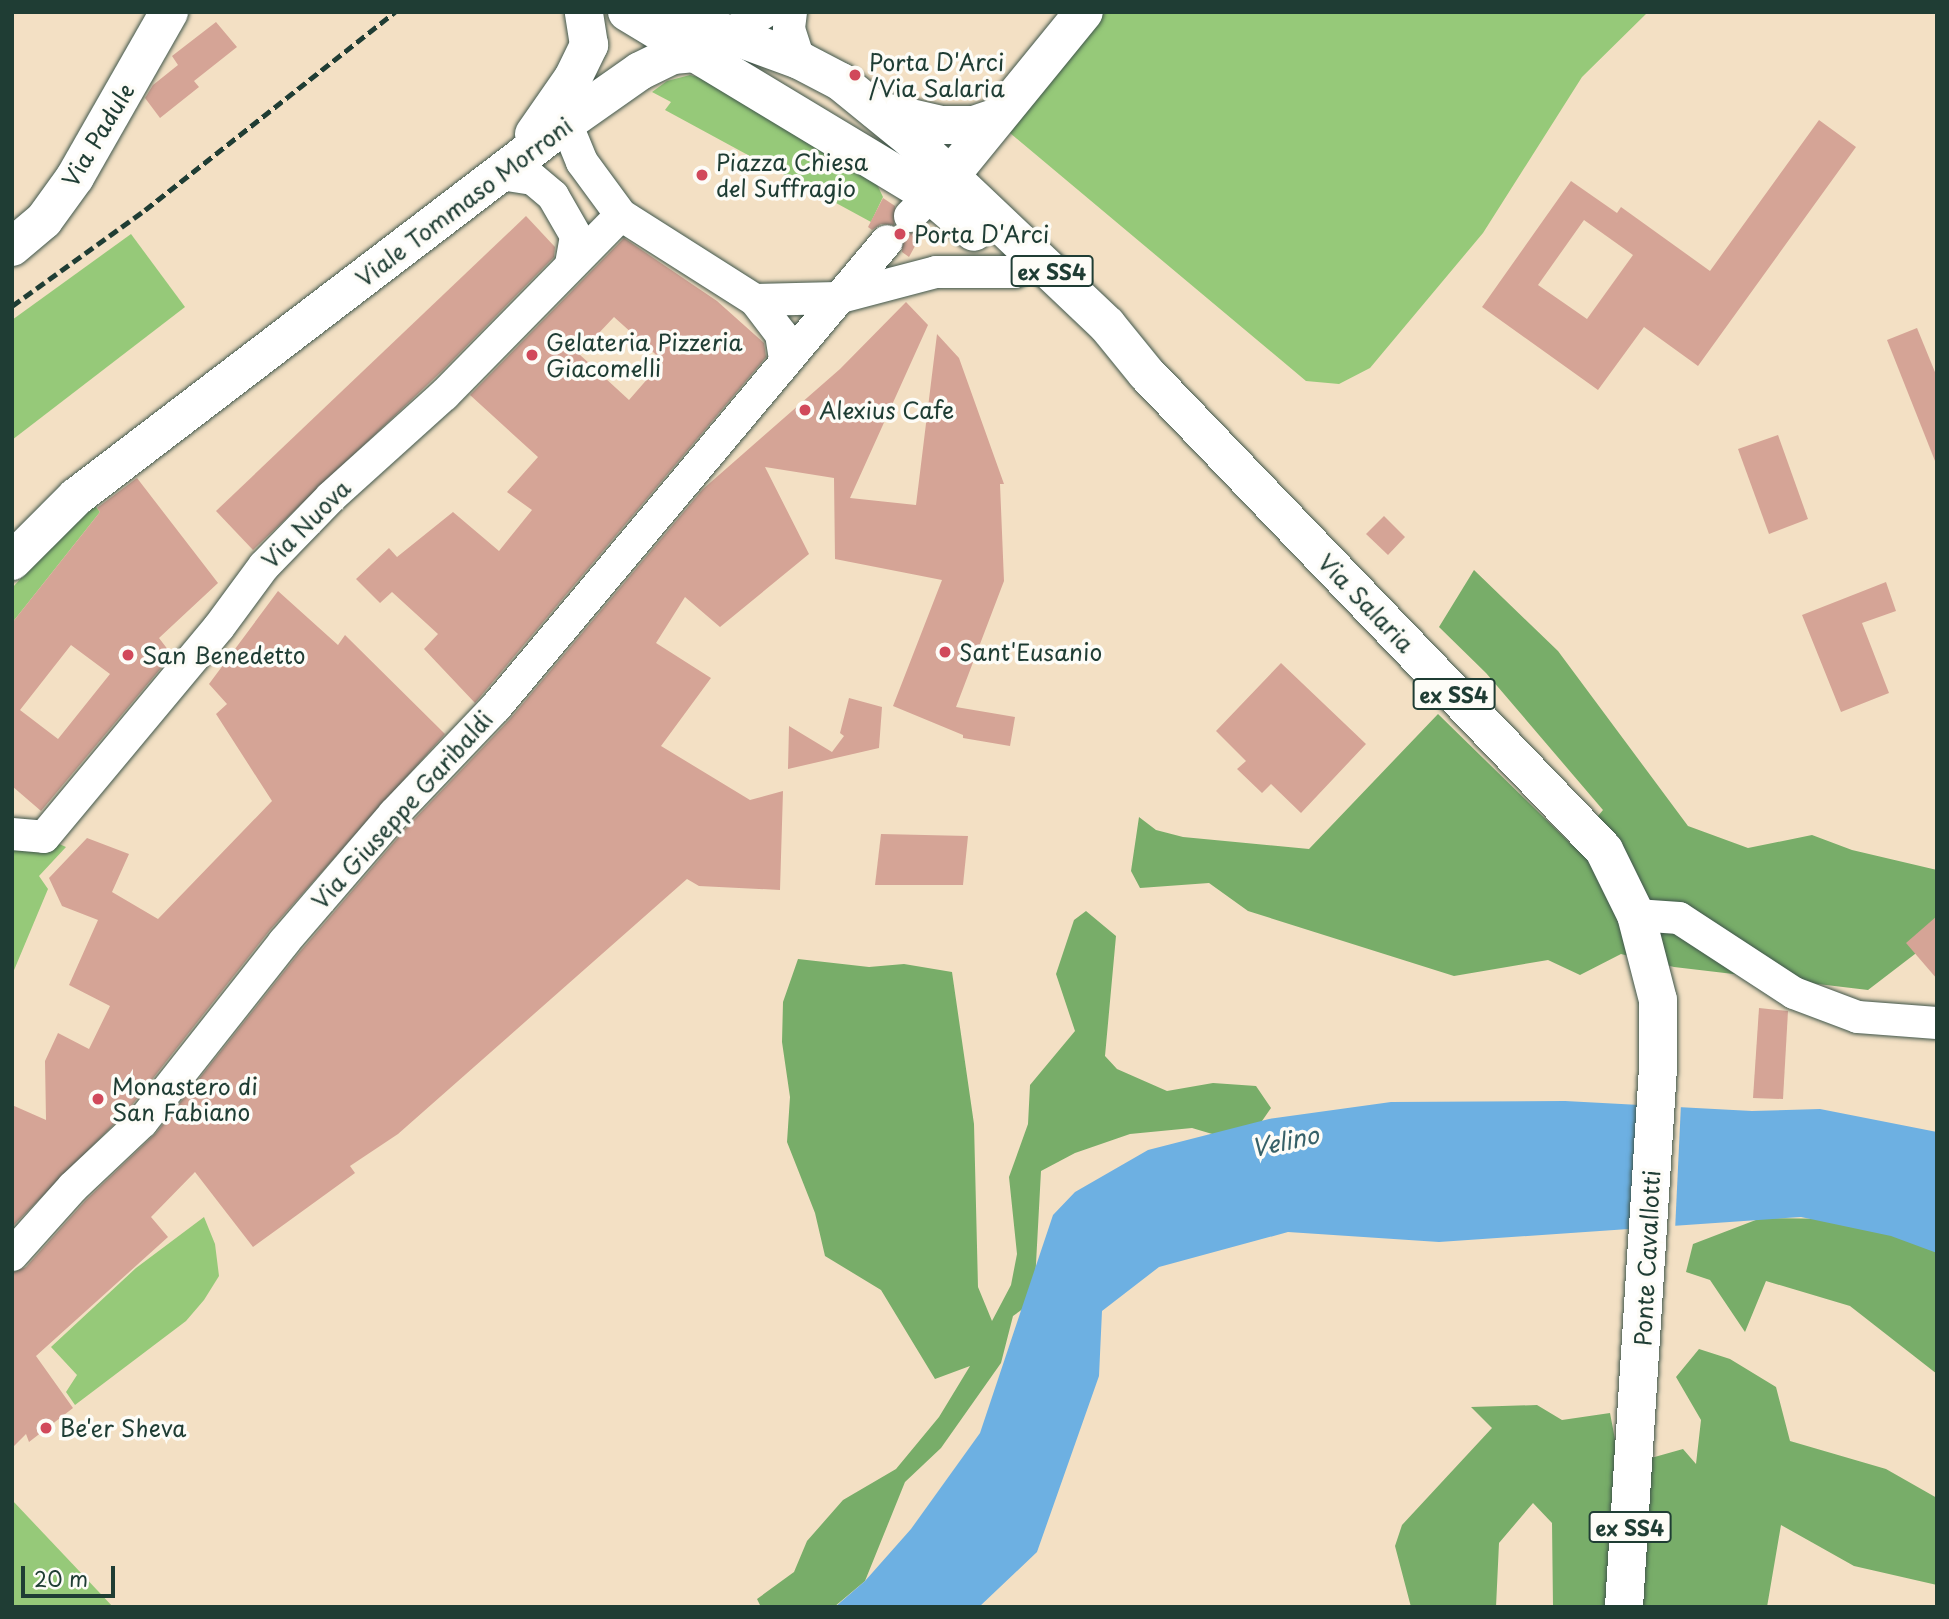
<!DOCTYPE html>
<style>
body{margin:0}
#map{position:relative;width:1949px;height:1619px;overflow:hidden;background:#f3e0c4;font-family:"Playpen Sans",sans-serif}
div>[style]{position:absolute}
[style*='--x']{left:calc(var(--x)*1px);top:calc(var(--y)*1px);width:calc(var(--w)*1px);rotate:calc(var(--a)*1deg)}
.green>*{inset:0;background:#96c979}
.forest>*{inset:0;background:#78ad69}
.water>*{inset:0;background:#6db0e2}
.pier>*{inset:0;background:#f3e0c4}
.building>*{inset:0;background:#d5a496}
.roads{filter:drop-shadow(0 0 2px #3f554a) drop-shadow(0 0 2px #3f554a)}
.street>*{height:32px;margin:-16px;padding:0 16px;transform-origin:16px;border-radius:16px;background:#fff}
.secondary>*{height:38px;margin:-19px;padding:0 19px;transform-origin:19px;border-radius:19px;background:#fff}
.primary>*{height:38px;margin:-19px;padding:0 19px;transform-origin:19px;border-radius:19px;background:#fff}
.rail>*{height:5px;margin-top:-2.5px;transform-origin:0;background:repeating-linear-gradient(90deg,#1f3d34 0 10px,transparent 0 15px)}
.dots>*{width:19px;height:19px;translate:-50% -50%;box-sizing:border-box;border:4px solid #fdfcf7;border-radius:50%}
span{translate:-50% -50%;white-space:nowrap;text-align:center;line-height:1.15;-webkit-text-stroke:7px #fdfcf7;paint-order:stroke}
.shield-label span{padding:2px 5px;background:#fdfcf7;border:2px solid;border-radius:5px;-webkit-text-stroke-width:0}
.shield-label{font-size:21px;color:#1f3d34;font-weight:700}
.poi-label{font-size:23px;color:#1f3d34}
.left{translate:0 -50%;text-align:left}
.street-label{font-size:23px;color:#1f3d34}
.water-label{font-size:24px;color:#366068;font-style:italic}
.frame{position:absolute;inset:0;border:14px solid #1f3d34;pointer-events:none}
.scale{position:absolute;left:21px;top:1566px;width:94px;height:32px;box-sizing:border-box;border:4px solid #1f3d34;border-top:0;padding-left:9px;font-size:21px;line-height:24px;white-space:nowrap;color:#1f3d34;-webkit-text-stroke:5px #fdfcf7;paint-order:stroke}
</style>
<div id="map">
<div class="green">
<i style="clip-path:polygon(1105px 12px,1648px 12px,1582px 77px,1483px 233px,1370px 368px,1339px 384px,1306px 381px,1004px 128px)"></i>
<i style="clip-path:polygon(690px 75px,717px 82px,871px 172px,883px 197px,871px 222px,665px 110px,671px 102px,652px 92px,667px 81px)"></i>
<i style="clip-path:polygon(131px 234px,185px 307px,12px 440px,12px 320px)"></i>
<i style="clip-path:polygon(92px 502px,100px 512px,12px 623px,12px 588px)"></i>
<i style="clip-path:polygon(12px 834px,44px 837px,66px 847px,39px 876px,48px 889px,12px 975px)"></i>
<i style="clip-path:polygon(204px 1217px,215px 1244px,219px 1276px,204px 1300px,186px 1321px,75px 1405px,66px 1392px,77px 1375px,51px 1347px,136px 1268px)"></i>
<i style="clip-path:polygon(12px 1500px,82px 1574px,113px 1607px,12px 1607px)"></i>
</div>
<div class="forest">
<i style="clip-path:polygon(1474px 570px,1558px 651px,1688px 826px,1748px 848px,1812px 835px,1852px 850px,1937px 870px,1937px 945px,1928px 944px,1868px 990px,1674px 967px,1621px 954px,1580px 975px,1548px 960px,1454px 976px,1248px 911px,1209px 883px,1140px 888px,1131px 871px,1139px 817px,1156px 830px,1183px 837px,1309px 849px,1438px 714px,1573px 846px,1603px 810px,1486px 673px,1439px 627px)"></i>
<i style="clip-path:polygon(1086px 911px,1116px 936px,1105px 1056px,1117px 1069px,1167px 1091px,1213px 1083px,1256px 1086px,1271px 1108px,1246px 1144px,1192px 1128px,1130px 1134px,1075px 1153px,1041px 1171px,1034px 1301px,1013px 1316px,1001px 1363px,941px 1448px,905px 1482px,865px 1581px,834px 1607px,761px 1607px,757px 1599px,794px 1572px,807px 1541px,843px 1500px,896px 1469px,939px 1417px,970px 1366px,935px 1379px,881px 1290px,825px 1256px,815px 1213px,787px 1142px,790px 1097px,782px 1042px,783px 1002px,798px 959px,869px 967px,904px 964px,952px 972px,974px 1124px,978px 1287px,992px 1321px,1011px 1285px,1017px 1254px,1009px 1177px,1028px 1124px,1030px 1085px,1075px 1031px,1056px 974px,1074px 920px)"></i>
<i style="clip-path:polygon(1761px 1218px,1937px 1220px,1937px 1374px,1850px 1306px,1766px 1281px,1745px 1332px,1710px 1280px,1686px 1272px,1693px 1244px)"></i>
<i style="clip-path:polygon(1699px 1349px,1730px 1359px,1776px 1387px,1790px 1441px,1886px 1469px,1937px 1498px,1937px 1585px,1854px 1566px,1781px 1525px,1767px 1607px,1640px 1607px,1651px 1458px,1683px 1449px,1696px 1464px,1701px 1420px,1676px 1377px)"></i>
<i style="clip-path:polygon(1537px 1405px,1562px 1420px,1610px 1413px,1621px 1471px,1614px 1607px,1553px 1607px,1552px 1523px,1533px 1503px,1499px 1543px,1496px 1607px,1411px 1607px,1395px 1546px,1402px 1525px,1492px 1428px,1471px 1407px)"></i>
</div>
<div class="water">
<i style="clip-path:polygon(1565px 1101px,1752px 1111px,1820px 1109px,1937px 1132px,1937px 1253px,1891px 1236px,1801px 1217px,1439px 1242px,1288px 1232px,1159px 1267px,1102px 1311px,1099px 1376px,1037px 1552px,979px 1607px,835px 1607px,865px 1581px,911px 1529px,980px 1433px,1053px 1215px,1075px 1192px,1148px 1150px,1269px 1119px,1391px 1102px)"></i>
</div>
<div class="pier">
<i style="clip-path:polygon(1640px 1102px,1681px 1104px,1675px 1231px,1633px 1234px)"></i>
</div>
<div class="building">
<i style="clip-path:polygon(216px 22px,237px 47px,194px 81px,199px 87px,160px 118px,145px 98px,153px 85px,178px 65px,172px 56px)"></i>
<i style="clip-path:polygon(evenodd,1819px 120px,1856px 147px,1698px 366px,1644px 327px,1598px 390px,1482px 307px,1571px 181px,1617px 213px,1621px 207px,1710px 271px,1819px 120px,1584px 220px,1633px 255px,1587px 319px,1538px 285px,1584px 220px)"></i>
<i style="clip-path:polygon(883px 198px,895px 206px,894px 225px,881px 224px,872px 230px,868px 227px)"></i>
<i style="clip-path:polygon(526px 216px,555px 247px,554px 257px,443px 370px,253px 550px,216px 511px)"></i>
<i style="clip-path:polygon(926px 226px,909px 257px,902px 252px,903px 232px,915px 233px)"></i>
<i style="clip-path:polygon(evenodd,624px 238px,717px 301px,764px 343px,766px 357px,475px 703px,424px 649px,438px 634px,392px 592px,380px 603px,356px 579px,389px 548px,397px 557px,453px 512px,499px 551px,532px 510px,507px 492px,538px 457px,470px 395px,624px 238px,614px 317px,663px 361px,629px 400px,579px 354px,614px 317px)"></i>
<i style="clip-path:polygon(906px 302px,928px 325px,850px 498px,916px 505px,937px 334px,959px 358px,1004px 484px,1000px 484px,1004px 581px,956px 707px,1015px 717px,1010px 746px,963px 738px,963px 735px,893px 706px,942px 580px,835px 559px,834px 478px,765px 467px,809px 554px,720px 627px,685px 597px,656px 643px,711px 678px,661px 746px,750px 800px,783px 791px,780px 890px,699px 886px,687px 879px,398px 1134px,350px 1166px,355px 1173px,253px 1247px,195px 1172px,151px 1217px,168px 1237px,36px 1356px,73px 1408px,29px 1442px,26px 1434px,12px 1448px,12px 1273px,26px 1267px,86px 1200px,156px 1133px,298px 954px,408px 826px,510px 719px,703px 489px,840px 369px)"></i>
<i style="clip-path:polygon(1917px 328px,1937px 377px,1935px 461px,1887px 340px)"></i>
<i style="clip-path:polygon(1778px 435px,1808px 519px,1769px 534px,1738px 449px)"></i>
<i style="clip-path:polygon(evenodd,137px 478px,218px 583px,159px 638px,172px 655px,41px 811px,12px 786px,12px 623px,100px 512px,97px 508px,137px 478px,71px 645px,110px 674px,58px 739px,20px 710px,71px 645px)"></i>
<i style="clip-path:polygon(1384px 516px,1405px 537px,1388px 555px,1366px 534px)"></i>
<i style="clip-path:polygon(1886px 582px,1896px 611px,1862px 623px,1889px 693px,1841px 712px,1802px 615px)"></i>
<i style="clip-path:polygon(278px 591px,338px 645px,345px 635px,445px 734px,270px 930px,128px 1110px,12px 1227px,12px 1105px,46px 1120px,45px 1061px,58px 1033px,89px 1049px,110px 1006px,69px 985px,98px 920px,62px 906px,49px 878px,87px 838px,129px 854px,112px 892px,158px 919px,272px 801px,216px 714px,227px 704px,209px 684px)"></i>
<i style="clip-path:polygon(1281px 663px,1366px 744px,1301px 813px,1271px 784px,1262px 793px,1237px 769px,1246px 761px,1216px 731px)"></i>
<i style="clip-path:polygon(849px 698px,882px 707px,879px 748px,788px 769px,789px 726px,832px 752px,844px 736px,840px 733px)"></i>
<i style="clip-path:polygon(881px 834px,968px 836px,963px 885px,875px 885px)"></i>
<i style="clip-path:polygon(1937px 916px,1937px 979px,1906px 943px)"></i>
<i style="clip-path:polygon(1759px 1008px,1788px 1011px,1783px 1099px,1753px 1098px)"></i>
</div>
<div class="roads">
<div class="street">
<i style="--x:791;--y:12;--w:17;--a:97"></i>
<i style="--x:789;--y:29;--w:33;--a:72"></i>
<i style="--x:731;--y:33;--w:39;--a:-32"></i>
<i style="--x:566;--y:123;--w:42;--a:67.7"></i>
<i style="--x:582;--y:162;--w:66;--a:53.7"></i>
<i style="--x:621;--y:215;--w:159;--a:32.4"></i>
<i style="--x:755;--y:300;--w:43;--a:52.6"></i>
<i style="--x:781;--y:334;--w:25;--a:81"></i>
<i style="--x:501;--y:174;--w:32;--a:9"></i>
<i style="--x:533;--y:179;--w:26;--a:40"></i>
<i style="--x:553;--y:196;--w:46;--a:60.1"></i>
<i style="--x:576;--y:236;--w:28;--a:100"></i>
<i style="--x:910;--y:216;--w:51;--a:-45"></i>
<i style="--x:755;--y:300;--w:82;--a:-1.4"></i>
<i style="--x:837;--y:298;--w:102;--a:-14.7"></i>
<i style="--x:936;--y:272;--w:79;--a:0"></i>
<i style="--x:12;--y:834;--w:32;--a:5"></i>
<i style="--x:44;--y:837;--w:273;--a:-50.2"></i>
<i style="--x:219;--y:627;--w:76;--a:-53.6"></i>
<i style="--x:264;--y:566;--w:96;--a:-45.8"></i>
<i style="--x:331;--y:497;--w:152;--a:-42.1"></i>
<i style="--x:444;--y:395;--w:252;--a:-45.5"></i>
<i style="--x:1636;--y:915;--w:43;--a:4"></i>
<i style="--x:1679;--y:918;--w:137;--a:33.1"></i>
<i style="--x:1794;--y:993;--w:68;--a:20.6"></i>
<i style="--x:1858;--y:1017;--w:79;--a:4.3"></i>
<i style="--x:12;--y:1255;--w:91;--a:-48.1"></i>
<i style="--x:73;--y:1187;--w:95;--a:-43.3"></i>
<i style="--x:142;--y:1122;--w:229;--a:-51.7"></i>
<i style="--x:284;--y:942;--w:169;--a:-49.3"></i>
<i style="--x:394;--y:814;--w:148;--a:-46.4"></i>
<i style="--x:496;--y:707;--w:608;--a:-50"></i>
</div>
<div class="secondary">
<i style="--x:876;--y:110;--w:67;--a:13"></i>
<i style="--x:941;--y:125;--w:33;--a:0"></i>
<i style="--x:974;--y:125;--w:24;--a:-19"></i>
<i style="--x:534;--y:134;--w:68;--a:-55.1"></i>
<i style="--x:573;--y:78;--w:37;--a:-64"></i>
<i style="--x:589;--y:45;--w:33;--a:-99"></i>
<i style="--x:951;--y:175;--w:210;--a:-50.8"></i>
<i style="--x:12;--y:247;--w:42;--a:-40.2"></i>
<i style="--x:44;--y:220;--w:53;--a:-54.2"></i>
<i style="--x:75;--y:177;--w:190;--a:-60.3"></i>
<i style="--x:12;--y:561;--w:91;--a:-45"></i>
<i style="--x:76;--y:497;--w:616;--a:-37.35"></i>
<i style="--x:566;--y:123;--w:90;--a:-35.1"></i>
<i style="--x:640;--y:71;--w:37;--a:-26"></i>
<i style="--x:673;--y:55;--w:43;--a:-5.3"></i>
</div>
<div class="primary">
<i style="--x:627;--y:12;--w:356;--a:31.1"></i>
<i style="--x:932;--y:196;--w:55;--a:40.6"></i>
<i style="--x:668;--y:12;--w:140;--a:20.1"></i>
<i style="--x:799;--y:60;--w:47;--a:27.6"></i>
<i style="--x:841;--y:82;--w:90;--a:39.2"></i>
<i style="--x:911;--y:139;--w:270;--a:43.5"></i>
<i style="--x:1107;--y:325;--w:62;--a:50.9"></i>
<i style="--x:1146;--y:373;--w:661;--a:46.16"></i>
<i style="--x:1604;--y:850;--w:72;--a:63.8"></i>
<i style="--x:1636;--y:915;--w:88;--a:75.5"></i>
<i style="--x:1658;--y:1000;--w:68;--a:90"></i>
<i style="--x:1658;--y:1068;--w:540;--a:93.61"></i>
</div>
</div>
<div class="rail">
<i style="--x:12;--y:306;--w:164;--a:-35.8"></i>
<i style="--x:145;--y:210;--w:319;--a:-38.4"></i>
</div>
<div class="dots">
<i style="left:855px;top:75px;background:#d1495b"></i>
<i style="left:702px;top:175px;background:#d1495b"></i>
<i style="left:900px;top:234px;background:#d1495b"></i>
<i style="left:532px;top:355px;background:#d1495b"></i>
<i style="left:805px;top:410px;background:#d1495b"></i>
<i style="left:945px;top:652px;background:#d1495b"></i>
<i style="left:128px;top:655px;background:#d1495b"></i>
<i style="left:98px;top:1099px;background:#d1495b"></i>
<i style="left:46px;top:1428px;background:#d1495b"></i>
</div>
<div class="shield-label">
<span style="left:1052px;top:271px">ex SS4</span>
<span style="left:1454px;top:694px">ex SS4</span>
<span style="left:1630px;top:1527px">ex SS4</span>
</div>
<div class="poi-label">
<span class="left" style="left:869px;top:75px">Porta D'Arci<br>/Via Salaria</span>
<span class="left" style="left:716px;top:175px">Piazza Chiesa<br>del Suffragio</span>
<span class="left" style="left:914px;top:234px">Porta D'Arci</span>
<span class="left" style="left:546px;top:355px">Gelateria Pizzeria<br>Giacomelli</span>
<span class="left" style="left:819px;top:410px">Alexius Cafe</span>
<span class="left" style="left:959px;top:652px">Sant'Eusanio</span>
<span class="left" style="left:142px;top:655px">San Benedetto</span>
<span class="left" style="left:112px;top:1099px">Monastero di<br>San Fabiano</span>
<span class="left" style="left:60px;top:1428px">Be'er Sheva</span>
</div>
<div class="street-label">
<span style="left:98px;top:135px;rotate:-59deg">Via Padule</span>
<span style="left:464px;top:202px;rotate:-37deg">Viale Tommaso Morroni</span>
<span style="left:306px;top:524px;rotate:-45deg">Via Nuova</span>
<span style="left:1366px;top:603px;rotate:46deg">Via Salaria</span>
<span style="left:402px;top:810px;rotate:-48deg">Via Giuseppe Garibaldi</span>
<span style="left:1647px;top:1258px;rotate:-87deg">Ponte Cavallotti</span>
</div>
<div class="water-label">
<span style="left:1285px;top:1141px;rotate:-12deg">Velino</span>
</div>
<div class="frame"></div>
<div class="scale">20 m</div>
</div>
